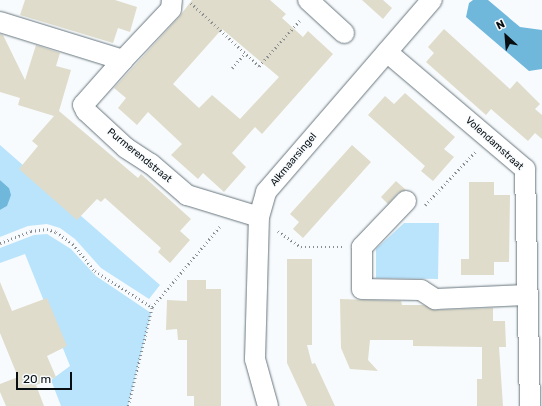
<!DOCTYPE html>
<style>
body{margin:0}
#map{position:relative;width:542px;height:406px;overflow:hidden;background:#f8fbfd;font-family:Rubik,sans-serif}
div>[style]{position:absolute}
[style*='--x']{left:calc(var(--x)*1px);top:calc(var(--y)*1px);width:calc(var(--w)*1px);rotate:calc(var(--a)*1deg)}
.green>*{inset:0;background:#bae4fc}
.water>*{inset:0;background:#70b7dc}
.building>*{inset:0;background:#dfdccb}
.path>*{height:2.5px;margin-top:-1.25px;transform-origin:0;background:repeating-linear-gradient(90deg,#8b8f92 0 1px,transparent 0 4px)}
.roads{filter:drop-shadow(0 0 1px #67767f) drop-shadow(0 0 1px #67767f)}
.street>*{height:20px;margin:-10px;padding:0 10px;transform-origin:10px;border-radius:10px;background:#fff}
span{translate:-50% -50%;white-space:nowrap;text-align:center;line-height:1.15;-webkit-text-stroke:3px #f8fbfd;paint-order:stroke}
.street-label{font-size:10px;color:#080e11}
.north{position:absolute;left:486px;top:16px;width:40px;height:40px;-webkit-text-stroke:3px #f8fbfd;paint-order:stroke;rotate:334deg;font-size:11px;font-weight:700;line-height:16px;text-align:center;color:#080e11}
.north::after{content:'';display:block;margin:auto;width:14px;height:18px;background:#080e11;clip-path:polygon(50% 0,100% 100%,50% 72%,0 100%)}
.scale{position:absolute;left:16px;top:372px;width:56px;height:18px;box-sizing:border-box;border:2px solid #080e11;border-top:0;padding-left:5px;font-size:12px;line-height:14px;white-space:nowrap;color:#080e11;-webkit-text-stroke:3px #f8fbfd;paint-order:stroke}
</style>
<div id="map">
<div class="green">
<i style="clip-path:polygon(0 145px,160px 285px,149px 299px,101px 268px,75px 239px,60px 228px,47px 224px,28px 226px,0 237px,0 210px,7px 206px,9px 188px,0 180px)"></i>
<i style="clip-path:polygon(404px 223px,439px 223px,438px 279px,376px 278px,376px 249px)"></i>
<i style="clip-path:polygon(47px 234px,71px 249px,96px 276px,151px 313px,128px 406px,61px 406px,51px 380px,70px 366px,25px 254px,0 263px,0 248px,34px 235px)"></i>
</div>
<div class="water">
<i style="clip-path:polygon(473px 0,488px 0,520px 27px,542px 30px,542px 69px,529px 71px,466px 17px,469px 3px)"></i>
<i style="clip-path:polygon(0 180px,9px 188px,11px 195px,7px 206px,0 210px)"></i>
</div>
<div class="building">
<i style="clip-path:polygon(25px 0,115px 0,137px 7px,130px 32px,118px 28px,113px 43px,20px 15px)"></i>
<i style="clip-path:polygon(evenodd,192px 0,270px 0,286px 14px,282px 18px,303px 37px,308px 31px,333px 54px,262px 134px,255px 127px,232px 153px,246px 167px,224px 192px,203px 173px,198px 179px,171px 155px,182px 144px,148px 112px,137px 125px,118px 108px,126px 98px,114px 88px,179px 17px,192px 0,222px 29px,279px 77px,240px 119px,212px 95px,199px 108px,173px 84px,222px 29px)"></i>
<i style="clip-path:polygon(362px 0,383px 0,392px 8px,383px 19px)"></i>
<i style="clip-path:polygon(444px 29px,510px 89px,517px 81px,540px 104px,535px 109px,542px 115px,542px 139px,535px 133px,528px 141px,491px 109px,486px 115px,426px 62px,434px 53px,428px 47px)"></i>
<i style="clip-path:polygon(0 34px,3px 35px,25px 80px,36px 45px,60px 53px,56px 66px,71px 70px,59px 111px,138px 178px,141px 174px,191px 219px,180px 231px,190px 240px,170px 263px,158px 252px,161px 248px,105px 198px,101px 202px,97px 199px,77px 220px,19px 169px,38px 146px,32px 141px,54px 116px,18px 105px,20px 98px,0 92px)"></i>
<i style="clip-path:polygon(405px 93px,455px 137px,444px 149px,454px 157px,433px 181px,421px 171px,425px 166px,368px 115px,385px 96px,394px 104px)"></i>
<i style="clip-path:polygon(352px 145px,371px 162px,303px 238px,293px 229px,299px 222px,290px 214px)"></i>
<i style="clip-path:polygon(396px 181px,406px 190px,398px 193px,388px 204px,381px 197px)"></i>
<i style="clip-path:polygon(469px 182px,494px 182px,494px 195px,510px 195px,509px 262px,494px 262px,494px 275px,461px 275px,461px 259px,469px 259px)"></i>
<i style="clip-path:polygon(287px 259px,312px 259px,312px 345px,307px 345px,312px 364px,315px 363px,335px 406px,307px 406px,287px 363px)"></i>
<i style="clip-path:polygon(187px 280px,206px 280px,206px 289px,221px 289px,221px 406px,194px 406px,194px 396px,187px 396px,187px 340px,178px 340px,177px 329px,166px 330px,167px 300px,187px 301px)"></i>
<i style="clip-path:polygon(0 282px,12px 311px,47px 298px,67px 346px,47px 356px,56px 377px,36px 385px,44px 406px,6px 406px,0 392px,0 384px,18px 377px,0 333px)"></i>
<i style="clip-path:polygon(340px 299px,401px 301px,402px 305px,423px 305px,436px 310px,493px 308px,493px 321px,505px 321px,506px 347px,499px 347px,503px 406px,477px 406px,477px 379px,482px 379px,482px 347px,413px 346px,413px 340px,370px 340px,368px 360px,378px 371px,350px 369px,341px 348px)"></i>
</div>
<div class="path">
<i style="--x:191;--y:3;--w:93;--a:42.8"></i>
<i style="--x:259;--y:66;--w:63;--a:-48.2"></i>
<i style="--x:232;--y:68;--w:20;--a:-49"></i>
<i style="--x:425;--y:205;--w:73;--a:-46.7"></i>
<i style="--x:278;--y:231;--w:28;--a:35"></i>
<i style="--x:301;--y:247;--w:43;--a:0"></i>
<i style="--x:0;--y:243;--w:33;--a:-21"></i>
<i style="--x:31;--y:231;--w:16;--a:-7"></i>
<i style="--x:47;--y:229;--w:9;--a:18"></i>
<i style="--x:56;--y:232;--w:21;--a:35"></i>
<i style="--x:73;--y:244;--w:35;--a:51"></i>
<i style="--x:95;--y:271;--w:67;--a:32.3"></i>
<i style="--x:128;--y:406;--w:102;--a:-76.4"></i>
<i style="--x:152;--y:307;--w:107;--a:-49.9"></i>
</div>
<div class="roads">
<div class="street">
<i style="--x:308;--y:0;--w:49;--a:42.5"></i>
<i style="--x:0;--y:22;--w:129;--a:17.2"></i>
<i style="--x:123;--y:60;--w:60;--a:131.6"></i>
<i style="--x:83;--y:105;--w:7;--a:63"></i>
<i style="--x:86;--y:111;--w:54;--a:42.8"></i>
<i style="--x:126;--y:148;--w:30;--a:33"></i>
<i style="--x:151;--y:164;--w:48;--a:40.7"></i>
<i style="--x:187;--y:195;--w:75;--a:17"></i>
<i style="--x:387;--y:52;--w:181;--a:40.3"></i>
<i style="--x:525;--y:169;--w:237;--a:88.8"></i>
<i style="--x:123;--y:60;--w:70;--a:-46.7"></i>
<i style="--x:171;--y:9;--w:9;--a:-84"></i>
<i style="--x:406;--y:201;--w:64;--a:133.7"></i>
<i style="--x:362;--y:247;--w:42;--a:90"></i>
<i style="--x:362;--y:289;--w:59;--a:1"></i>
<i style="--x:421;--y:290;--w:17;--a:33"></i>
<i style="--x:435;--y:299;--w:92;--a:-2.5"></i>
<i style="--x:268;--y:406;--w:49;--a:-105.5"></i>
<i style="--x:255;--y:359;--w:142;--a:-88.4"></i>
<i style="--x:259;--y:217;--w:26;--a:-74"></i>
<i style="--x:266;--y:192;--w:254;--a:-49.2"></i>
</div>
</div>
<div class="street-label">
<span style="left:494px;top:144px;rotate:42deg">Volendamstraat</span>
<span style="left:139px;top:156px;rotate:39deg">Purmerendstraat</span>
<span style="left:294px;top:160px;rotate:-50deg">Alkmaarsingel</span>
</div>
<div class="north">N</div>
<div class="scale">20 m</div>
</div>
